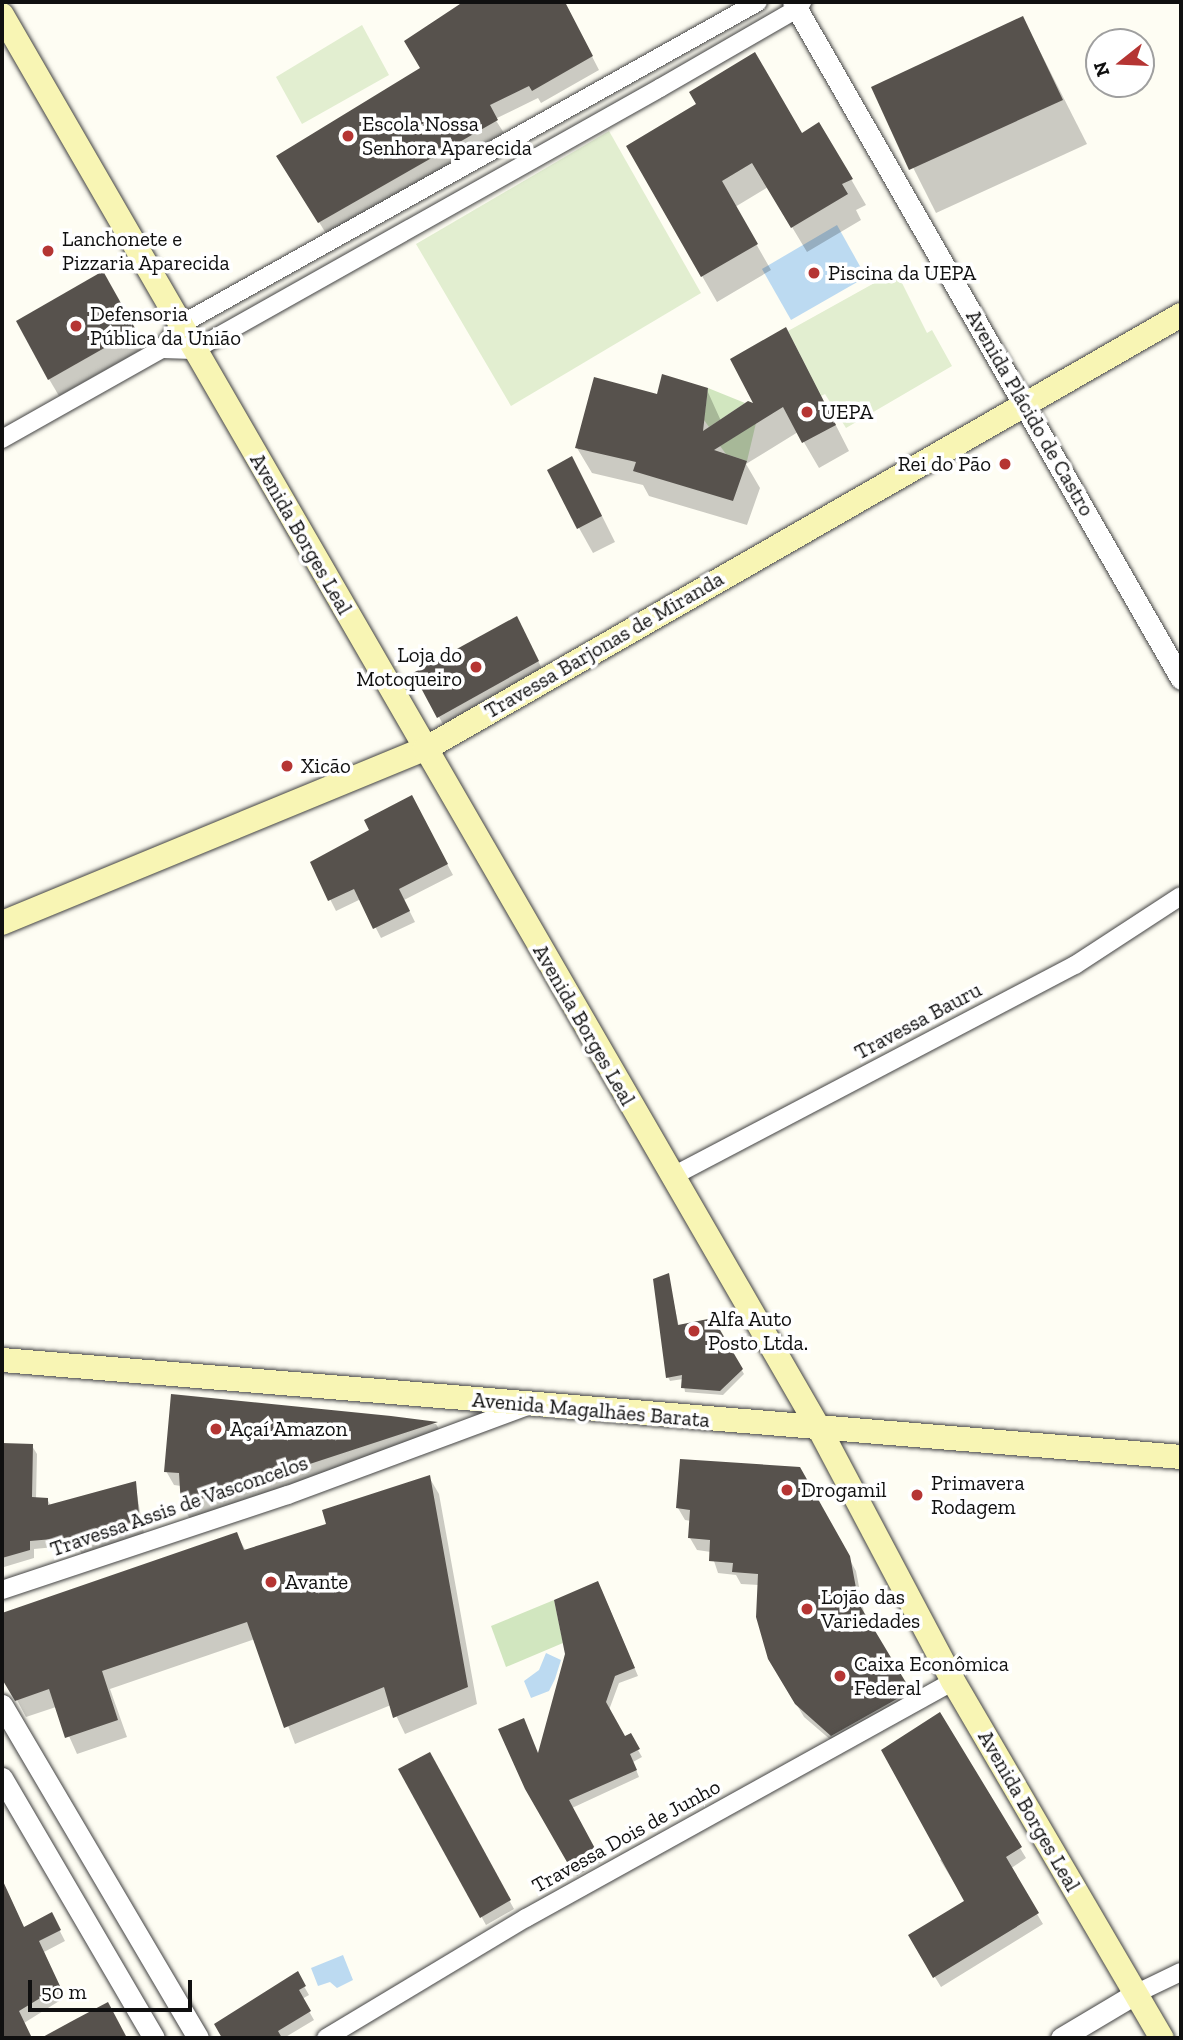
<!DOCTYPE html>
<meta charset="utf-8">
<style>
body{margin:0}
#map{position:relative;width:1183px;height:2040px;overflow:hidden;background:#fefdf3;font-family:"Zilla Slab",serif}
div>[style]{position:absolute}
[style*='--x']{left:calc(var(--x)*1px);top:calc(var(--y)*1px);width:calc(var(--w)*1px);rotate:calc(var(--a)*1deg)}
.green>*{inset:0;background:#d1e6bf}
.pitch>*{inset:0;background:#e2eed0}
.water>*{inset:0;background:#bcdaf1}
.shadow>*{inset:0;background:#0003}
.building>*{inset:0;background:#57524d}
.roads{filter:drop-shadow(0 0 2px #434343) drop-shadow(0 0 2px #434343)}
.minor>*{height:18px;margin:-9px;padding:0 9px;transform-origin:9px;border-radius:9px;background:#fff}
.tertiary>*{height:21px;margin:-10.5px;padding:0 10.5px;transform-origin:10.5px;border-radius:10.5px;background:#fff}
.secondary>*{height:24px;margin:-12px;padding:0 12px;transform-origin:12px;border-radius:12px;background:#f8f5b4}
.dots>*{width:19px;height:19px;translate:-50% -50%;box-sizing:border-box;border:4px solid #fff;border-radius:50%}
span{translate:-50% -50%;white-space:nowrap;text-align:center;line-height:1.15;-webkit-text-stroke:7px #fff;paint-order:stroke}
.poi-label{font-size:21px;color:#101010}
.left{translate:0 -50%;text-align:left}
.right{translate:-100% -50%;text-align:right}
.street-label{font-size:21px;color:#101010}
.frame{position:absolute;inset:0;border:4px solid #101010;pointer-events:none}
.north{position:absolute;left:1085px;top:28px;width:70px;height:70px;box-sizing:border-box;background:#fff;border:2px solid #9f9f9f;border-radius:50%;rotate:252deg;font-size:19px;font-weight:700;line-height:28px;text-align:center;color:#101010}
.north::after{content:'';display:block;margin:auto;width:24px;height:32px;background:#b53533;clip-path:polygon(50% 0,100% 100%,50% 72%,0 100%)}
.scale{position:absolute;left:28px;top:1980px;width:164px;height:32px;box-sizing:border-box;border:4px solid #101010;border-top:0;padding-left:9px;font-size:21px;line-height:24px;white-space:nowrap;color:#101010;-webkit-text-stroke:5px #fff;paint-order:stroke}
</style>
<div id="map">
<div class="green">
<i style="clip-path:polygon(708px 388px,745px 403px,709px 427px,704px 420px)"></i>
<i style="clip-path:polygon(756px 423px,747px 461px,726px 454px,720px 446px)"></i>
<i style="clip-path:polygon(554px 1600px,563px 1643px,506px 1667px,491px 1626px)"></i>
</div>
<div class="pitch">
<i style="clip-path:polygon(362px 25px,389px 75px,302px 124px,276px 77px)"></i>
<i style="clip-path:polygon(609px 131px,701px 293px,511px 406px,416px 244px)"></i>
<i style="clip-path:polygon(896px 271px,927px 333px,932px 330px,952px 366px,846px 428px,825px 394px,821px 396px,788px 331px)"></i>
</div>
<div class="water">
<i style="clip-path:polygon(837px 225px,866px 277px,791px 320px,762px 269px)"></i>
<i style="clip-path:polygon(546px 1653px,561px 1660px,555px 1679px,549px 1691px,531px 1698px,524px 1681px,539px 1670px)"></i>
<i style="clip-path:polygon(343px 1955px,353px 1980px,337px 1988px,330px 1982px,318px 1986px,311px 1968px)"></i>
</div>
<div class="shadow">
<i style="clip-path:polygon(464px 2px,564px 2px,599px 70px,541px 103px,538px 98px,495px 119px,504px 133px,327px 235px,286px 169px,422px 69px,406px 42px)"></i>
<i style="clip-path:polygon(1023px 18px,1087px 144px,936px 213px,873px 88px)"></i>
<i style="clip-path:polygon(819px 124px,866px 205px,856px 210px,861px 220px,807px 252px,768px 187px,735px 207px,771px 270px,717px 302px,628px 147px,801px 135px)"></i>
<i style="clip-path:polygon(103px 274px,144px 348px,59px 396px,49px 379px)"></i>
<i style="clip-path:polygon(800px 355px,849px 451px,819px 468px,798px 432px,746px 464px,760px 488px,747px 525px,649px 496px,643px 485px,592px 473px,577px 448px,658px 396px,707px 390px,721px 421px,756px 406px)"></i>
<i style="clip-path:polygon(586px 484px,615px 542px,593px 553px,579px 528px)"></i>
<i style="clip-path:polygon(524px 632px,545px 675px,446px 730px,416px 674px)"></i>
<i style="clip-path:polygon(417px 808px,453px 875px,404px 900px,415px 922px,381px 938px,361px 899px,336px 911px,312px 863px)"></i>
<i style="clip-path:polygon(668px 1276px,679px 1327px,712px 1320px,744px 1374px,723px 1395px,685px 1392px,683px 1379px,670px 1381px,668px 1377px)"></i>
<i style="clip-path:polygon(173px 1396px,436px 1424px,443px 1436px,190px 1519px,182px 1505px,181px 1486px,174px 1485px,166px 1471px)"></i>
<i style="clip-path:polygon(2px 1444px,32px 1446px,37px 1454px,36px 1499px,47px 1499px,51px 1506px,135px 1483px,144px 1534px,82px 1554px,77px 1545px,34px 1549px,34px 1558px,4px 1567px)"></i>
<i style="clip-path:polygon(799px 1468px,856px 1571px,865px 1618px,917px 1704px,839px 1747px,804px 1717px,769px 1658px,759px 1585px,741px 1584px,736px 1575px,718px 1573px,711px 1552px,697px 1550px,690px 1538px,691px 1521px,685px 1520px,678px 1508px)"></i>
<i style="clip-path:polygon(429px 1477px,439px 1494px,477px 1704px,405px 1734px,391px 1705px,295px 1744px,255px 1639px,110px 1689px,127px 1737px,77px 1754px,56px 1707px,26px 1717px,2px 1672px,2px 1615px,236px 1534px,246px 1551px,328px 1525px)"></i>
<i style="clip-path:polygon(602px 1591px,638px 1676px,619px 1683px,609px 1710px,625px 1738px,630px 1736px,642px 1757px,633px 1762px,639px 1777px,572px 1808px,600px 1862px,577px 1876px,527px 1789px)"></i>
<i style="clip-path:polygon(939px 1715px,1026px 1858px,1010px 1869px,1043px 1924px,941px 1987px,910px 1936px,966px 1902px,940px 1860px,945px 1857px)"></i>
<i style="clip-path:polygon(429px 1754px,514px 1909px,486px 1925px,400px 1770px)"></i>
<i style="clip-path:polygon(2px 1880px,24px 1928px,51px 1914px,65px 1941px,44px 1952px,64px 1998px,24px 2023px,31px 2038px,2px 2038px)"></i>
<i style="clip-path:polygon(297px 1974px,309px 1995px,302px 1999px,314px 2020px,284px 2038px,224px 2038px,216px 2024px)"></i>
</div>
<div class="building">
<i style="clip-path:polygon(463px 2px,565px 2px,593px 56px,532px 91px,529px 86px,490px 105px,498px 120px,318px 223px,276px 156px,420px 68px,404px 41px)"></i>
<i style="clip-path:polygon(1023px 16px,1063px 100px,909px 170px,871px 87px)"></i>
<i style="clip-path:polygon(755px 52px,802px 133px,819px 122px,853px 179px,842px 184px,848px 194px,791px 228px,752px 163px,722px 181px,758px 244px,701px 277px,626px 146px,696px 104px,689px 92px)"></i>
<i style="clip-path:polygon(103px 271px,136px 330px,48px 380px,16px 321px)"></i>
<i style="clip-path:polygon(786px 327px,836px 425px,802px 443px,783px 407px,714px 450px,747px 461px,733px 501px,633px 471px,636px 462px,575px 448px,594px 377px,657px 394px,662px 374px,708px 388px,703px 431px,748px 401px,753px 403px,730px 359px)"></i>
<i style="clip-path:polygon(572px 456px,602px 516px,577px 529px,547px 470px)"></i>
<i style="clip-path:polygon(517px 616px,539px 661px,437px 718px,413px 673px)"></i>
<i style="clip-path:polygon(412px 795px,448px 864px,399px 889px,410px 911px,373px 929px,354px 889px,328px 901px,310px 862px,369px 830px,364px 820px)"></i>
<i style="clip-path:polygon(669px 1273px,678px 1325px,713px 1318px,743px 1369px,720px 1391px,681px 1388px,682px 1375px,666px 1378px,653px 1279px)"></i>
<i style="clip-path:polygon(171px 1394px,391px 1416px,438px 1422px,181px 1506px,179px 1473px,164px 1472px)"></i>
<i style="clip-path:polygon(2px 1443px,33px 1444px,32px 1497px,48px 1498px,48px 1505px,136px 1481px,140px 1525px,75px 1546px,75px 1537px,30px 1541px,30px 1550px,2px 1558px)"></i>
<i style="clip-path:polygon(680px 1459px,800px 1467px,850px 1556px,859px 1604px,911px 1691px,831px 1736px,795px 1704px,768px 1659px,756px 1617px,758px 1574px,732px 1572px,733px 1563px,709px 1561px,710px 1540px,688px 1538px,690px 1510px,676px 1508px)"></i>
<i style="clip-path:polygon(430px 1475px,468px 1687px,393px 1718px,384px 1687px,284px 1728px,247px 1622px,102px 1671px,118px 1720px,65px 1738px,49px 1689px,15px 1701px,2px 1679px,2px 1613px,237px 1532px,244px 1550px,326px 1524px,322px 1510px)"></i>
<i style="clip-path:polygon(598px 1581px,635px 1668px,615px 1676px,606px 1702px,625px 1736px,631px 1733px,640px 1749px,630px 1754px,637px 1770px,569px 1800px,598px 1854px,571px 1869px,525px 1789px,498px 1729px,524px 1718px,538px 1753px,565px 1654px,554px 1600px)"></i>
<i style="clip-path:polygon(940px 1712px,1022px 1847px,1006px 1857px,1039px 1913px,933px 1978px,908px 1935px,964px 1901px,881px 1750px)"></i>
<i style="clip-path:polygon(430px 1752px,511px 1900px,480px 1918px,398px 1769px)"></i>
<i style="clip-path:polygon(2px 1879px,24px 1927px,52px 1912px,61px 1930px,39px 1941px,60px 1986px,19px 2011px,32px 2038px,2px 2038px)"></i>
<i style="clip-path:polygon(298px 1971px,306px 1986px,299px 1990px,311px 2011px,278px 2031px,282px 2038px,222px 2038px,214px 2024px)"></i>
<i style="clip-path:polygon(108px 2002px,127px 2038px,41px 2038px,74px 2020px)"></i>
</div>
<div class="roads">
<div class="minor">
<i style="--x:162;--y:349;--w:32;--a:2"></i>
<i style="--x:194;--y:350;--w:535;--a:-29.35"></i>
<i style="--x:660;--y:88;--w:158;--a:-30"></i>
<i style="--x:797;--y:9;--w:9;--a:-54"></i>
<i style="--x:2;--y:439;--w:184;--a:-29.4"></i>
<i style="--x:162;--y:349;--w:30;--a:-53"></i>
<i style="--x:180;--y:325;--w:662;--a:-29.2"></i>
<i style="--x:671;--y:1177;--w:456;--a:-27.7"></i>
<i style="--x:1075;--y:965;--w:126;--a:-33.1"></i>
<i style="--x:2;--y:1590;--w:301;--a:-18.4"></i>
<i style="--x:288;--y:1495;--w:255;--a:-20.4"></i>
<i style="--x:1135;--y:1994;--w:51;--a:-25.6"></i>
<i style="--x:326;--y:2038;--w:233;--a:-31"></i>
<i style="--x:526;--y:1918;--w:488;--a:-29"></i>
</div>
<div class="tertiary">
<i style="--x:793;--y:2;--w:780;--a:60.18"></i>
<i style="--x:2;--y:1705;--w:386;--a:59.5"></i>
<i style="--x:2;--y:1778;--w:301;--a:59.7"></i>
<i style="--x:1061;--y:2038;--w:86;--a:-30.7"></i>
</div>
<div class="secondary">
<i style="--x:2;--y:15;--w:1634;--a:59.97"></i>
<i style="--x:820;--y:1430;--w:284;--a:62.1"></i>
<i style="--x:953;--y:1681;--w:414;--a:59.7"></i>
<i style="--x:2;--y:923;--w:457;--a:-22.4"></i>
<i style="--x:425;--y:749;--w:872;--a:-29.86"></i>
<i style="--x:2;--y:1360;--w:1183;--a:4.7"></i>
</div>
</div>
<div class="dots">
<i style="left:348px;top:136px;background:#b53533"></i>
<i style="left:48px;top:251px;background:#b53533"></i>
<i style="left:814px;top:273px;background:#b53533"></i>
<i style="left:76px;top:326px;background:#b53533"></i>
<i style="left:807px;top:412px;background:#b53533"></i>
<i style="left:1005px;top:464px;background:#b53533"></i>
<i style="left:476px;top:667px;background:#b53533"></i>
<i style="left:287px;top:766px;background:#b53533"></i>
<i style="left:694px;top:1331px;background:#b53533"></i>
<i style="left:216px;top:1429px;background:#b53533"></i>
<i style="left:787px;top:1490px;background:#b53533"></i>
<i style="left:917px;top:1495px;background:#b53533"></i>
<i style="left:271px;top:1582px;background:#b53533"></i>
<i style="left:807px;top:1609px;background:#b53533"></i>
<i style="left:840px;top:1676px;background:#b53533"></i>
</div>
<div class="poi-label">
<span class="left" style="left:362px;top:136px">Escola Nossa<br>Senhora Aparecida</span>
<span class="left" style="left:62px;top:251px">Lanchonete e<br>Pizzaria Aparecida</span>
<span class="left" style="left:828px;top:273px">Piscina da UEPA</span>
<span class="left" style="left:90px;top:326px">Defensoria<br>Pública da União</span>
<span class="left" style="left:821px;top:412px">UEPA</span>
<span class="right" style="left:991px;top:464px">Rei do Pão</span>
<span class="right" style="left:462px;top:667px">Loja do<br>Motoqueiro</span>
<span class="left" style="left:301px;top:766px">Xicão</span>
<span class="left" style="left:708px;top:1331px">Alfa Auto<br>Posto Ltda.</span>
<span class="left" style="left:230px;top:1429px">Açaí Amazon</span>
<span class="left" style="left:931px;top:1495px">Primavera<br>Rodagem</span>
<span class="left" style="left:801px;top:1490px">Drogamil</span>
<span class="left" style="left:285px;top:1582px">Avante</span>
<span class="left" style="left:821px;top:1609px">Lojão das<br>Variedades</span>
<span class="left" style="left:854px;top:1676px">Caixa Econômica<br>Federal</span>
</div>
<div class="street-label">
<span style="left:1030px;top:413px;rotate:60deg">Avenida Plácido de Castro</span>
<span style="left:301px;top:534px;rotate:60deg">Avenida Borges Leal</span>
<span style="left:604px;top:645px;rotate:-30deg">Travessa Barjonas de Miranda</span>
<span style="left:918px;top:1021px;rotate:-28deg">Travessa Bauru</span>
<span style="left:584px;top:1025px;rotate:60deg">Avenida Borges Leal</span>
<span style="left:591px;top:1410px;rotate:5deg">Avenida Magalhães Barata</span>
<span style="left:179px;top:1506px;rotate:-19deg">Travessa Assis de Vasconcelos</span>
<span style="left:1029px;top:1811px;rotate:60deg">Avenida Borges Leal</span>
<span style="left:626px;top:1836px;rotate:-29deg">Travessa Dois de Junho</span>
</div>
<div class="frame"></div>
<div class="north">N</div>
<div class="scale">50 m</div>
</div>
